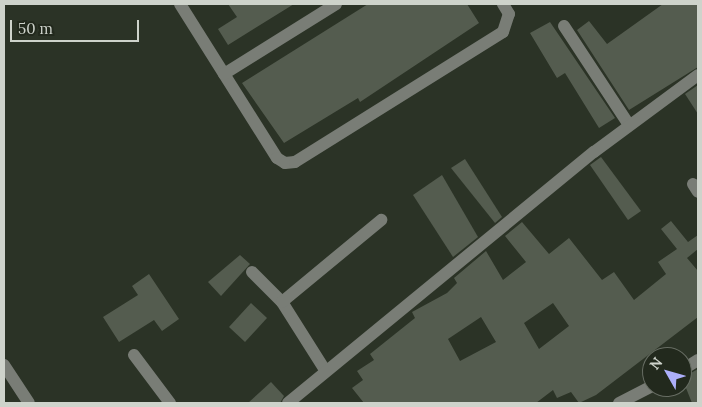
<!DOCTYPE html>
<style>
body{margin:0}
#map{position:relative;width:702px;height:407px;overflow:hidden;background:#2b3326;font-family:Lora,serif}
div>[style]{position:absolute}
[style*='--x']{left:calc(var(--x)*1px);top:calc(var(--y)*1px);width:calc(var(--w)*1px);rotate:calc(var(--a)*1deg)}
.building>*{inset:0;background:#545c4f}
.minor>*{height:12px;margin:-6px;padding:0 6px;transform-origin:6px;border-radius:6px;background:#797d76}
span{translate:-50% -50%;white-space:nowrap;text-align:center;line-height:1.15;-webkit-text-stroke:5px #22291d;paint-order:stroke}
.frame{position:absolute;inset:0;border:5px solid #ced3cb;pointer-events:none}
.north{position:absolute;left:642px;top:347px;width:50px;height:50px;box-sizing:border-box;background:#22291d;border:1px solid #676d63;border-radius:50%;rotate:308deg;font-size:14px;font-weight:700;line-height:20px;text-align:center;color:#ced3cb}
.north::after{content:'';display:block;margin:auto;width:18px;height:22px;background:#adaffb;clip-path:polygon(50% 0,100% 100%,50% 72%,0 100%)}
.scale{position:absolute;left:10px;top:20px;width:129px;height:22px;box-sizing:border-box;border:2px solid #ced3cb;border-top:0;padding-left:6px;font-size:15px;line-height:18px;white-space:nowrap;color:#ced3cb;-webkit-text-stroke:4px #22291d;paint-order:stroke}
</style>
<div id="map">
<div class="building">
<i style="clip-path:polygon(228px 4px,294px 4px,228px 45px,218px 29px,237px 17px)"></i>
<i style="clip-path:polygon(368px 4px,467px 4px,479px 23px,360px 102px,358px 98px,284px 143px,242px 83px)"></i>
<i style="clip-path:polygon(663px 4px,698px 4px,698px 67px,629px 110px,577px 30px,589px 21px,607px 44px)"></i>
<i style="clip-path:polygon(550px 22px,615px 118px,599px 128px,565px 73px,557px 78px,530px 33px)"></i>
<i style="clip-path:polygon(698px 85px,698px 114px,685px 94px)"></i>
<i style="clip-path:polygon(601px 157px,641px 211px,628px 220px,590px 165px)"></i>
<i style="clip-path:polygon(465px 159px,502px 217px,495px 223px,451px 168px)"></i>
<i style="clip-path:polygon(442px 175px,478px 237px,453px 257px,413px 195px)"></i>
<i style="clip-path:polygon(evenodd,671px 221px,688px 242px,698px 235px,698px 249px,687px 258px,698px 271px,698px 317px,596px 395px,579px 403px,571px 392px,557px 398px,553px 390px,536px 403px,364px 403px,352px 388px,363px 380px,357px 371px,374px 360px,370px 354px,415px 318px,412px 312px,447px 293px,457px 283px,454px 278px,486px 251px,503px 280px,526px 262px,505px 236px,522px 222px,549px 254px,569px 238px,602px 280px,614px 272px,634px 300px,666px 274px,658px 262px,677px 249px,661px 229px,671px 221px,553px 303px,569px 326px,539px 349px,524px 323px,553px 303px,671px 221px,481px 317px,496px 342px,460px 361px,448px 339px,481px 317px)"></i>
<i style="clip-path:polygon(240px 255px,250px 264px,221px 296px,208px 282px)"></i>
<i style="clip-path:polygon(149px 274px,179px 319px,162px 331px,154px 320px,119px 342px,103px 317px,138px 295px,132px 286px)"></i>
<i style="clip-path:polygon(251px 303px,267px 318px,245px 342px,229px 327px)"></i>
<i style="clip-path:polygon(698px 369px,698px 403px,692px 403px,682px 378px)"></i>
<i style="clip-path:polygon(271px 382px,284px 396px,280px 403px,248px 403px)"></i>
</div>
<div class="minor">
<i style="--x:180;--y:4;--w:182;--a:57.8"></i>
<i style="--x:277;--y:158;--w:9;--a:32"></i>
<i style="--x:285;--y:163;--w:10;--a:-6"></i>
<i style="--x:295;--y:162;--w:245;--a:-32"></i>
<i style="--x:503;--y:32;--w:19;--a:-72"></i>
<i style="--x:509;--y:14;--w:12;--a:-121"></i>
<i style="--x:564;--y:26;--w:118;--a:56.7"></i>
<i style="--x:224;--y:74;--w:132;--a:-32"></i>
<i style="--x:693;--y:184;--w:9;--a:58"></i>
<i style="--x:252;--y:272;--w:42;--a:45"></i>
<i style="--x:282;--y:302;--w:80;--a:57.7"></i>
<i style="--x:282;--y:302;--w:129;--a:-39.6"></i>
<i style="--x:134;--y:355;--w:60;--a:53.1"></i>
<i style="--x:4;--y:365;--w:45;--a:56.7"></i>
<i style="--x:682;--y:370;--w:19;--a:-32"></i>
<i style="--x:288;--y:403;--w:396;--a:-39.4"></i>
<i style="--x:594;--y:152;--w:129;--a:-36.5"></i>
<i style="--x:619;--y:403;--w:37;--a:-27"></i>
</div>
<div class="frame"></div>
<div class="north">N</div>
<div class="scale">50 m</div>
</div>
